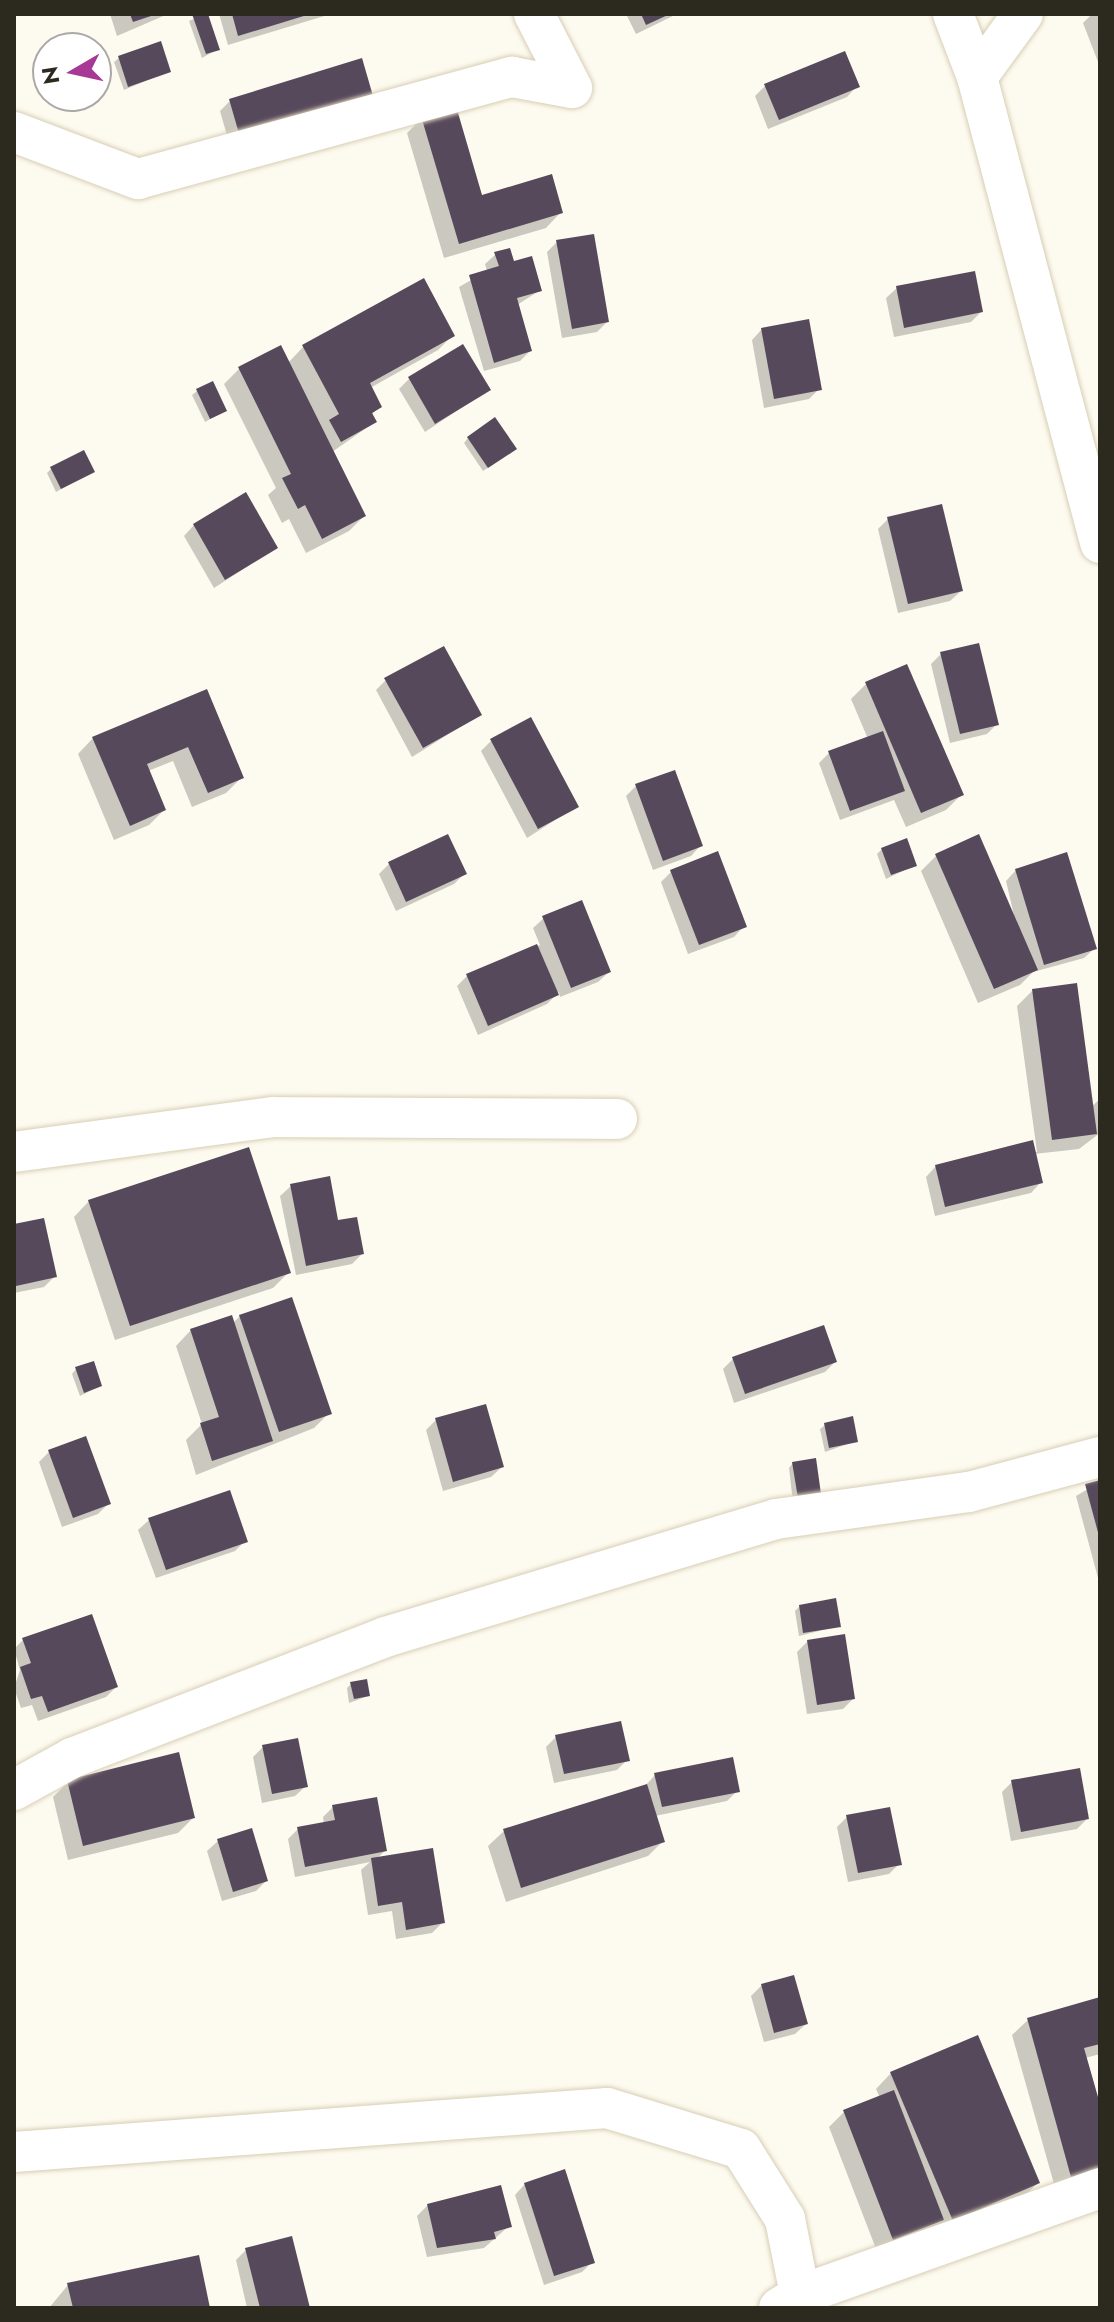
<!DOCTYPE html>
<style>
body{margin:0}
#map{position:relative;width:1114px;height:2322px;overflow:hidden;background:#fdfaef;font-family:Jost,sans-serif}
div>[style]{position:absolute}
[style*='--x']{left:calc(var(--x)*1px);top:calc(var(--y)*1px);width:calc(var(--w)*1px);rotate:calc(var(--a)*1deg)}
.shadow>*{inset:0;background:#0003}
.building>*{inset:0;background:#57495c}
.roads{filter:drop-shadow(0 0 2px #d7ceb5) drop-shadow(0 0 2px #d7ceb5)}
.minor>*{height:40px;margin:-20px;padding:0 20px;transform-origin:20px;border-radius:20px;background:#fff}
span{translate:-50% -50%;white-space:nowrap;text-align:center;line-height:1.15;-webkit-text-stroke:8px #fff;paint-order:stroke}
.frame{position:absolute;inset:0;border:16px solid #2c291f;pointer-events:none}
.north{position:absolute;left:32px;top:32px;width:80px;height:80px;box-sizing:border-box;background:#fff;border:2px solid #aba9a5;border-radius:50%;rotate:261deg;font-size:22px;font-weight:700;line-height:32px;text-align:center;color:#2c291f}
.north::after{content:'';display:block;margin:auto;width:28px;height:36px;background:#a73896;clip-path:polygon(50% 0,100% 100%,50% 72%,0 100%)}
</style>
<div id="map">
<div class="shadow">
<i style="clip-path:polygon(110px 14px,168px 14px,117px 36px)"></i>
<i style="clip-path:polygon(206px 14px,218px 49px,202px 58px,189px 21px)"></i>
<i style="clip-path:polygon(219px 14px,331px 14px,228px 45px)"></i>
<i style="clip-path:polygon(626px 14px,677px 14px,636px 34px)"></i>
<i style="clip-path:polygon(1092px 14px,1100px 14px,1100px 67px,1083px 23px)"></i>
<i style="clip-path:polygon(119px 58px,169px 71px,124px 90px,114px 62px)"></i>
<i style="clip-path:polygon(361px 61px,230px 146px,220px 111px,230px 101px)"></i>
<i style="clip-path:polygon(765px 86px,857px 86px,847px 97px,768px 129px,755px 96px)"></i>
<i style="clip-path:polygon(422px 118px,480px 197px,561px 212px,546px 228px,444px 258px,407px 133px)"></i>
<i style="clip-path:polygon(557px 242px,607px 322px,597px 332px,562px 338px,547px 252px)"></i>
<i style="clip-path:polygon(496px 254px,539px 291px,517px 305px,530px 351px,520px 361px,484px 371px,459px 287px,487px 271px,485px 264px)"></i>
<i style="clip-path:polygon(897px 288px,981px 312px,971px 322px,894px 337px,886px 298px)"></i>
<i style="clip-path:polygon(762px 329px,819px 389px,809px 399px,764px 408px,752px 340px)"></i>
<i style="clip-path:polygon(453px 335px,438px 350px,370px 388px,380px 407px,371px 415px,375px 422px,332px 452px,364px 516px,349px 531px,306px 553px,289px 519px,282px 523px,268px 495px,276px 488px,224px 384px,239px 369px,288px 363px,303px 347px)"></i>
<i style="clip-path:polygon(409px 379px,488px 390px,425px 432px,399px 389px)"></i>
<i style="clip-path:polygon(197px 391px,225px 411px,205px 422px,192px 395px)"></i>
<i style="clip-path:polygon(468px 438px,510px 453px,483px 471px,464px 443px)"></i>
<i style="clip-path:polygon(51px 469px,93px 471px,56px 492px,47px 473px)"></i>
<i style="clip-path:polygon(888px 519px,961px 591px,950px 601px,898px 613px,878px 529px)"></i>
<i style="clip-path:polygon(194px 525px,276px 548px,214px 588px,184px 536px)"></i>
<i style="clip-path:polygon(941px 654px,997px 724px,987px 734px,950px 743px,931px 664px)"></i>
<i style="clip-path:polygon(906px 667px,961px 795px,946px 810px,906px 827px,894px 800px,840px 820px,819px 763px,829px 753px,868px 739px,851px 699px,866px 684px)"></i>
<i style="clip-path:polygon(386px 680px,479px 715px,412px 757px,376px 690px)"></i>
<i style="clip-path:polygon(206px 692px,241px 778px,226px 793px,192px 807px,173px 761px,148px 771px,164px 810px,149px 825px,114px 840px,78px 754px,93px 738px)"></i>
<i style="clip-path:polygon(491px 741px,577px 806px,527px 838px,481px 751px)"></i>
<i style="clip-path:polygon(636px 786px,701px 845px,691px 856px,653px 870px,626px 796px)"></i>
<i style="clip-path:polygon(882px 849px,915px 865px,886px 879px,877px 854px)"></i>
<i style="clip-path:polygon(936px 856px,1016px 924px,1006px 881px,1016px 870px,1095px 948px,1084px 958px,1033px 972px,1020px 985px,978px 1003px,921px 871px)"></i>
<i style="clip-path:polygon(389px 864px,465px 873px,454px 884px,396px 911px,379px 874px)"></i>
<i style="clip-path:polygon(671px 872px,744px 926px,734px 937px,688px 954px,661px 882px)"></i>
<i style="clip-path:polygon(544px 918px,609px 972px,598px 982px,560px 997px,559px 992px,547px 1004px,478px 1035px,457px 986px,467px 976px,540px 945px,533px 928px)"></i>
<i style="clip-path:polygon(1032px 991px,1091px 1107px,1100px 1099px,1100px 1133px,1079px 1149px,1034px 1154px,1041px 1182px,1031px 1193px,935px 1216px,926px 1177px,936px 1166px,1037px 1152px,1017px 1006px)"></i>
<i style="clip-path:polygon(291px 1186px,337px 1223px,362px 1254px,352px 1264px,296px 1275px,280px 1196px)"></i>
<i style="clip-path:polygon(89px 1201px,288px 1273px,273px 1288px,115px 1340px,74px 1217px)"></i>
<i style="clip-path:polygon(42px 1221px,54px 1277px,44px 1287px,14px 1293px,14px 1227px)"></i>
<i style="clip-path:polygon(240px 1316px,329px 1413px,314px 1428px,196px 1475px,186px 1440px,202px 1424px,176px 1346px,191px 1330px,233px 1323px)"></i>
<i style="clip-path:polygon(733px 1359px,835px 1362px,825px 1372px,734px 1403px,723px 1369px)"></i>
<i style="clip-path:polygon(76px 1369px,100px 1386px,80px 1396px,72px 1374px)"></i>
<i style="clip-path:polygon(436px 1420px,502px 1467px,491px 1477px,443px 1491px,426px 1430px)"></i>
<i style="clip-path:polygon(825px 1425px,856px 1441px,825px 1452px,820px 1429px)"></i>
<i style="clip-path:polygon(49px 1452px,108px 1504px,98px 1514px,62px 1527px,39px 1462px)"></i>
<i style="clip-path:polygon(793px 1463px,819px 1494px,793px 1502px,789px 1468px)"></i>
<i style="clip-path:polygon(1100px 1482px,1100px 1578px,1098px 1578px,1076px 1496px)"></i>
<i style="clip-path:polygon(229px 1492px,245px 1541px,235px 1551px,156px 1578px,138px 1530px,149px 1520px)"></i>
<i style="clip-path:polygon(800px 1606px,839px 1626px,799px 1636px,795px 1611px)"></i>
<i style="clip-path:polygon(23px 1640px,116px 1687px,106px 1697px,38px 1721px,32px 1705px,21px 1708px,14px 1688px,20px 1670px,14px 1649px)"></i>
<i style="clip-path:polygon(808px 1641px,853px 1699px,843px 1709px,807px 1714px,797px 1652px)"></i>
<i style="clip-path:polygon(351px 1684px,368px 1696px,349px 1703px,347px 1688px)"></i>
<i style="clip-path:polygon(556px 1737px,627px 1760px,617px 1770px,554px 1783px,546px 1747px)"></i>
<i style="clip-path:polygon(263px 1747px,306px 1786px,295px 1796px,262px 1803px,253px 1757px)"></i>
<i style="clip-path:polygon(655px 1775px,737px 1791px,727px 1801px,655px 1816px,663px 1841px,648px 1856px,506px 1902px,488px 1846px,504px 1831px,645px 1786px)"></i>
<i style="clip-path:polygon(68px 1782px,193px 1818px,178px 1833px,68px 1860px,53px 1797px)"></i>
<i style="clip-path:polygon(1012px 1782px,1087px 1819px,1077px 1829px,1011px 1841px,1002px 1792px)"></i>
<i style="clip-path:polygon(333px 1807px,385px 1851px,376px 1859px,442px 1923px,432px 1933px,396px 1939px,392px 1911px,368px 1915px,361px 1870px,370px 1862px,295px 1877px,288px 1839px,298px 1829px,324px 1824px,323px 1817px)"></i>
<i style="clip-path:polygon(847px 1817px,899px 1864px,889px 1874px,848px 1882px,837px 1827px)"></i>
<i style="clip-path:polygon(218px 1841px,266px 1881px,256px 1891px,222px 1901px,207px 1851px)"></i>
<i style="clip-path:polygon(762px 1985px,806px 2024px,795px 2034px,764px 2042px,751px 1996px)"></i>
<i style="clip-path:polygon(1100px 1999px,1100px 2054px,1085px 2058px,1100px 2111px,1100px 2178px,1056px 2191px,1012px 2035px,1028px 2020px)"></i>
<i style="clip-path:polygon(891px 2073px,1038px 2183px,1022px 2198px,878px 2254px,829px 2127px,844px 2112px,880px 2098px,876px 2089px)"></i>
<i style="clip-path:polygon(525px 2184px,592px 2262px,582px 2272px,544px 2285px,515px 2195px)"></i>
<i style="clip-path:polygon(428px 2205px,509px 2226px,484px 2248px,427px 2257px,417px 2216px)"></i>
<i style="clip-path:polygon(246px 2250px,308px 2308px,247px 2308px,236px 2260px)"></i>
<i style="clip-path:polygon(68px 2285px,208px 2308px,49px 2308px)"></i>
</div>
<div class="building">
<i style="clip-path:polygon(130px 14px,154px 14px,154px 15px,133px 22px)"></i>
<i style="clip-path:polygon(192px 14px,208px 14px,220px 50px,206px 54px)"></i>
<i style="clip-path:polygon(232px 14px,307px 14px,307px 15px,238px 36px)"></i>
<i style="clip-path:polygon(641px 14px,670px 14px,646px 25px)"></i>
<i style="clip-path:polygon(161px 41px,171px 72px,128px 87px,118px 56px)"></i>
<i style="clip-path:polygon(845px 51px,860px 87px,779px 120px,764px 84px)"></i>
<i style="clip-path:polygon(362px 58px,373px 96px,240px 137px,229px 99px)"></i>
<i style="clip-path:polygon(456px 106px,482px 195px,552px 174px,563px 213px,459px 244px,421px 116px)"></i>
<i style="clip-path:polygon(594px 234px,609px 322px,572px 329px,556px 240px)"></i>
<i style="clip-path:polygon(510px 248px,514px 261px,532px 256px,542px 291px,517px 298px,532px 351px,494px 363px,469px 275px,499px 266px,494px 252px)"></i>
<i style="clip-path:polygon(975px 271px,983px 312px,904px 328px,896px 286px)"></i>
<i style="clip-path:polygon(424px 278px,455px 336px,370px 383px,382px 407px,372px 413px,377px 422px,341px 442px,329px 420px,339px 414px,302px 345px)"></i>
<i style="clip-path:polygon(809px 319px,822px 390px,774px 399px,761px 328px)"></i>
<i style="clip-path:polygon(463px 344px,491px 390px,435px 424px,408px 377px)"></i>
<i style="clip-path:polygon(281px 345px,366px 516px,322px 539px,305px 505px,298px 509px,282px 478px,291px 474px,238px 367px)"></i>
<i style="clip-path:polygon(213px 381px,227px 411px,210px 419px,196px 389px)"></i>
<i style="clip-path:polygon(495px 417px,517px 449px,488px 468px,467px 437px)"></i>
<i style="clip-path:polygon(84px 450px,95px 472px,61px 489px,50px 467px)"></i>
<i style="clip-path:polygon(246px 492px,278px 548px,225px 580px,193px 524px)"></i>
<i style="clip-path:polygon(942px 504px,963px 591px,908px 604px,887px 517px)"></i>
<i style="clip-path:polygon(979px 643px,999px 725px,960px 734px,940px 652px)"></i>
<i style="clip-path:polygon(444px 646px,482px 715px,423px 748px,384px 678px)"></i>
<i style="clip-path:polygon(907px 664px,964px 795px,921px 813px,865px 682px)"></i>
<i style="clip-path:polygon(207px 689px,244px 778px,208px 793px,188px 747px,147px 764px,166px 810px,130px 826px,92px 737px)"></i>
<i style="clip-path:polygon(531px 717px,579px 807px,538px 829px,490px 739px)"></i>
<i style="clip-path:polygon(883px 731px,905px 791px,850px 811px,828px 751px)"></i>
<i style="clip-path:polygon(675px 770px,703px 846px,663px 861px,635px 784px)"></i>
<i style="clip-path:polygon(448px 834px,467px 874px,406px 902px,388px 862px)"></i>
<i style="clip-path:polygon(979px 834px,1038px 970px,994px 989px,935px 854px)"></i>
<i style="clip-path:polygon(907px 838px,917px 866px,891px 875px,881px 848px)"></i>
<i style="clip-path:polygon(718px 851px,747px 927px,699px 945px,670px 870px)"></i>
<i style="clip-path:polygon(1067px 852px,1097px 949px,1044px 965px,1015px 869px)"></i>
<i style="clip-path:polygon(582px 900px,611px 972px,571px 988px,542px 916px)"></i>
<i style="clip-path:polygon(537px 944px,559px 995px,488px 1026px,466px 974px)"></i>
<i style="clip-path:polygon(1077px 983px,1097px 1134px,1052px 1140px,1032px 989px)"></i>
<i style="clip-path:polygon(1033px 1140px,1043px 1183px,945px 1207px,935px 1165px)"></i>
<i style="clip-path:polygon(249px 1147px,291px 1273px,130px 1326px,88px 1200px)"></i>
<i style="clip-path:polygon(330px 1176px,338px 1220px,357px 1217px,364px 1254px,306px 1266px,290px 1184px)"></i>
<i style="clip-path:polygon(44px 1218px,57px 1277px,16px 1286px,14px 1224px)"></i>
<i style="clip-path:polygon(292px 1297px,332px 1414px,279px 1432px,239px 1315px)"></i>
<i style="clip-path:polygon(232px 1315px,273px 1441px,212px 1461px,200px 1423px,219px 1417px,190px 1329px)"></i>
<i style="clip-path:polygon(824px 1325px,837px 1362px,745px 1394px,732px 1357px)"></i>
<i style="clip-path:polygon(94px 1361px,102px 1386px,84px 1393px,75px 1367px)"></i>
<i style="clip-path:polygon(486px 1404px,504px 1467px,453px 1482px,435px 1418px)"></i>
<i style="clip-path:polygon(853px 1416px,858px 1442px,829px 1448px,824px 1423px)"></i>
<i style="clip-path:polygon(86px 1436px,111px 1504px,73px 1518px,48px 1450px)"></i>
<i style="clip-path:polygon(816px 1458px,821px 1494px,798px 1498px,792px 1462px)"></i>
<i style="clip-path:polygon(1100px 1480px,1100px 1536px,1099px 1536px,1085px 1484px)"></i>
<i style="clip-path:polygon(230px 1490px,248px 1542px,166px 1570px,148px 1518px)"></i>
<i style="clip-path:polygon(836px 1598px,841px 1627px,803px 1633px,799px 1605px)"></i>
<i style="clip-path:polygon(92px 1614px,118px 1687px,48px 1712px,42px 1696px,31px 1699px,20px 1667px,31px 1663px,22px 1638px)"></i>
<i style="clip-path:polygon(845px 1634px,855px 1699px,817px 1705px,807px 1640px)"></i>
<i style="clip-path:polygon(367px 1679px,370px 1696px,354px 1699px,350px 1682px)"></i>
<i style="clip-path:polygon(621px 1721px,630px 1761px,564px 1774px,555px 1735px)"></i>
<i style="clip-path:polygon(298px 1738px,308px 1787px,272px 1794px,262px 1745px)"></i>
<i style="clip-path:polygon(179px 1752px,195px 1818px,83px 1846px,67px 1780px)"></i>
<i style="clip-path:polygon(733px 1757px,740px 1792px,662px 1807px,654px 1773px)"></i>
<i style="clip-path:polygon(1080px 1768px,1089px 1819px,1021px 1832px,1011px 1780px)"></i>
<i style="clip-path:polygon(647px 1784px,665px 1842px,521px 1888px,503px 1829px)"></i>
<i style="clip-path:polygon(377px 1797px,387px 1851px,305px 1867px,297px 1827px,335px 1820px,332px 1805px)"></i>
<i style="clip-path:polygon(890px 1807px,902px 1865px,858px 1873px,846px 1815px)"></i>
<i style="clip-path:polygon(252px 1828px,268px 1881px,233px 1892px,217px 1839px)"></i>
<i style="clip-path:polygon(433px 1848px,445px 1923px,406px 1930px,402px 1902px,378px 1906px,371px 1858px)"></i>
<i style="clip-path:polygon(794px 1975px,808px 2024px,774px 2033px,761px 1984px)"></i>
<i style="clip-path:polygon(1100px 1997px,1100px 2044px,1084px 2048px,1100px 2104px,1100px 2169px,1071px 2177px,1027px 2018px)"></i>
<i style="clip-path:polygon(978px 2035px,1040px 2183px,953px 2221px,890px 2072px)"></i>
<i style="clip-path:polygon(894px 2090px,944px 2220px,893px 2240px,843px 2110px)"></i>
<i style="clip-path:polygon(565px 2169px,595px 2263px,554px 2276px,524px 2183px)"></i>
<i style="clip-path:polygon(501px 2185px,512px 2227px,494px 2232px,496px 2239px,437px 2248px,427px 2204px)"></i>
<i style="clip-path:polygon(292px 2236px,310px 2308px,260px 2308px,245px 2248px)"></i>
<i style="clip-path:polygon(199px 2255px,210px 2308px,73px 2308px,67px 2283px)"></i>
</div>
<div class="roads">
<div class="minor">
<i style="--x:534;--y:14;--w:83;--a:62.8"></i>
<i style="--x:953;--y:14;--w:67;--a:69.1"></i>
<i style="--x:977;--y:77;--w:482;--a:75.2"></i>
<i style="--x:977;--y:77;--w:78;--a:-53.9"></i>
<i style="--x:14;--y:132;--w:133;--a:20.8"></i>
<i style="--x:138;--y:179;--w:388;--a:-15.3"></i>
<i style="--x:512;--y:77;--w:61;--a:10.4"></i>
<i style="--x:14;--y:1152;--w:261;--a:-7.7"></i>
<i style="--x:273;--y:1117;--w:344;--a:0.3"></i>
<i style="--x:14;--y:1790;--w:66;--a:-28.9"></i>
<i style="--x:72;--y:1758;--w:336;--a:-21.1"></i>
<i style="--x:385;--y:1637;--w:408;--a:-16.8"></i>
<i style="--x:776;--y:1519;--w:195;--a:-8"></i>
<i style="--x:969;--y:1492;--w:136;--a:-15"></i>
<i style="--x:14;--y:2152;--w:595;--a:-4.24"></i>
<i style="--x:607;--y:2108;--w:140;--a:17"></i>
<i style="--x:741;--y:2149;--w:83;--a:57.8"></i>
<i style="--x:785;--y:2219;--w:77;--a:78.8"></i>
<i style="--x:779;--y:2308;--w:25;--a:-32"></i>
<i style="--x:800;--y:2295;--w:319;--a:-19.6"></i>
</div>
</div>
<div class="frame"></div>
<div class="north">N</div>
</div>
